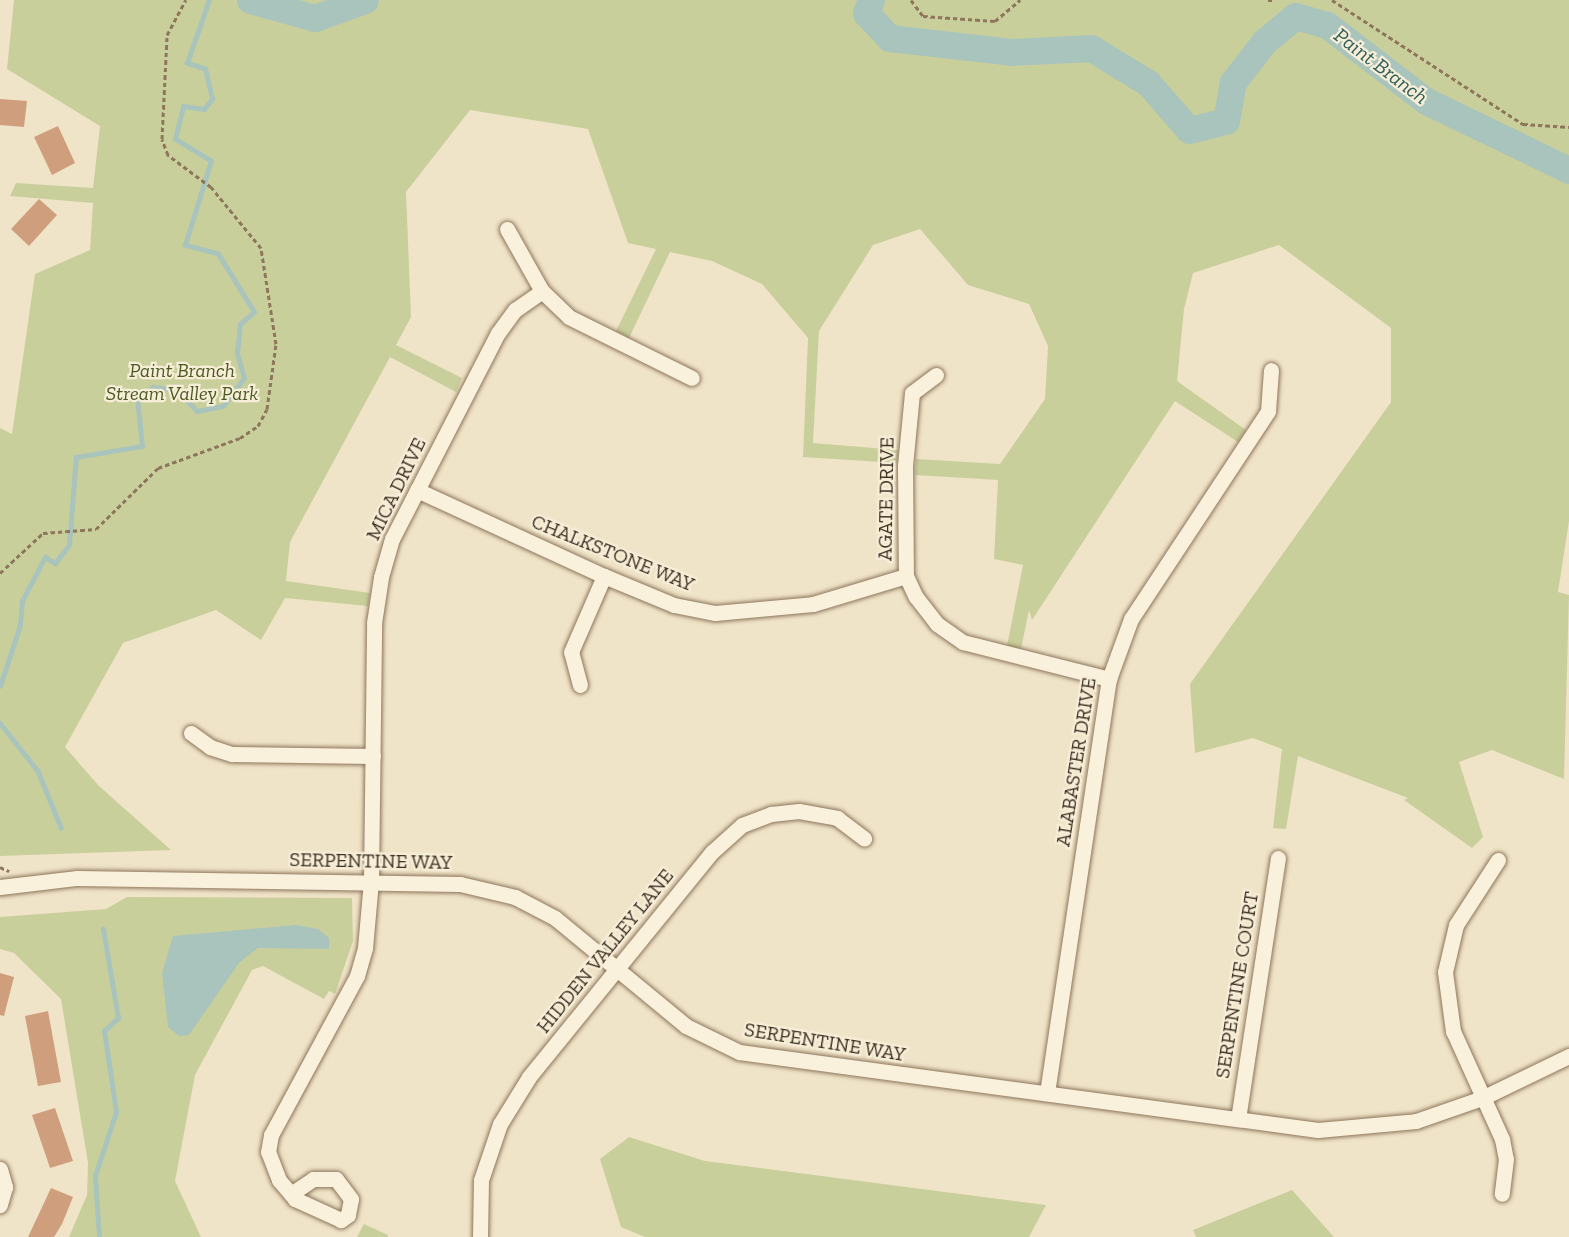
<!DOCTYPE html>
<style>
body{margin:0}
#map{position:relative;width:1569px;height:1237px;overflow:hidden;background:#f0e4c8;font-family:"Zilla Slab",serif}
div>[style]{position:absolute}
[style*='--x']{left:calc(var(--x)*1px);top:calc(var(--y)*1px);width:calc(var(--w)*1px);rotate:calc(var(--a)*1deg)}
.green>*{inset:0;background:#c9cf9b}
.water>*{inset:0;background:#a9c4bc}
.stream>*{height:4.5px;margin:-2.25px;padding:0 2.25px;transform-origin:2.25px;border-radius:2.25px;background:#a9c4bc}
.river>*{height:27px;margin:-13.5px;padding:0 13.5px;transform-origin:13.5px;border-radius:13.5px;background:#a9c4bc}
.building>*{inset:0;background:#cf9f7d}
.path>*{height:3px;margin-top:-1.5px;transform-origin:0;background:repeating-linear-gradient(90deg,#8d765c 0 4.5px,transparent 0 7.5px)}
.roads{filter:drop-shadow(0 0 2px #8d765c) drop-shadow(0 0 2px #8d765c)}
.minor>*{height:15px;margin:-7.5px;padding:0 7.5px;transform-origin:7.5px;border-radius:7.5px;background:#faf1dc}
span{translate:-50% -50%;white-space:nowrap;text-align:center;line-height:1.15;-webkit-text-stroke:4.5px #f7eed8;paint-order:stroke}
.park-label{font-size:20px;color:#4d5a26;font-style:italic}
.street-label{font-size:20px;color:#3d2e20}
.water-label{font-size:21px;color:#2f5d5a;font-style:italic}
</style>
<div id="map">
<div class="green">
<i style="clip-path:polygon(14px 0,1569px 0,1569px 521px,1558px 592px,1569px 595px,1564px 779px,1492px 750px,1459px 762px,1483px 837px,1472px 848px,1404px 800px,1408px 798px,1298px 756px,1286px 829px,1273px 828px,1282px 749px,1253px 738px,1195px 753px,1190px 684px,1391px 402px,1391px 328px,1279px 245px,1193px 273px,1184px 309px,1177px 381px,1246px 430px,1238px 442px,1175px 401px,1032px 620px,1029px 610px,1021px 649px,1007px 646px,1023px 565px,994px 559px,998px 480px,915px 475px,916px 459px,1000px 464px,1045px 399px,1048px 346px,1029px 304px,968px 285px,920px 229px,873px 245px,819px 331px,813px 443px,898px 450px,897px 463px,803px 457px,808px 338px,762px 284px,712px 261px,670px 252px,629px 338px,616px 331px,656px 249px,628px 243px,588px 129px,470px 110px,406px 192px,411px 317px,396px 345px,462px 378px,456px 392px,390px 357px,290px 542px,286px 581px,370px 593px,368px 606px,285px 598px,261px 640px,216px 610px,123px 643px,65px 747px,99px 786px,171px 850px,0 856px,0 428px,12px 434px,35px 274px,90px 250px,93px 203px,10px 196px,16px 183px,93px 188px,100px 126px,7px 69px)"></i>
<i style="clip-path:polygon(127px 897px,352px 898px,353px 941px,335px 994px,329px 991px,324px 999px,263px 966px,252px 970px,195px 1075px,175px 1181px,201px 1237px,69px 1237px,87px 1195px,88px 1163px,61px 999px,14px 953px,0 949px,0 917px,106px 909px)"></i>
<i style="clip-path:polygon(629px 1137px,705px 1161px,1046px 1205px,1029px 1237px,645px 1237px,621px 1227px,600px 1159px)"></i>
<i style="clip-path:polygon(1292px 1190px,1334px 1237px,1196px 1237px,1193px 1230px)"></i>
<i style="clip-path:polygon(364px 1224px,388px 1235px,388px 1237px,357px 1237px)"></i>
</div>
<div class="water">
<i style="clip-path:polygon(296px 925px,318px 929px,329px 938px,329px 949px,258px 948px,239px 963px,189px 1035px,179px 1036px,168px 1027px,162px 973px,173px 936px)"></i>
</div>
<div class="stream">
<i style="--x:0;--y:686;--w:64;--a:-71.8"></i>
<i style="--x:20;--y:625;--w:24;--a:-85"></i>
<i style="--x:22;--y:601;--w:50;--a:-62.4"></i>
<i style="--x:45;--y:557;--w:12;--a:31"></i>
<i style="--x:55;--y:563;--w:23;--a:-52"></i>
<i style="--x:69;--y:545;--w:88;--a:-85.5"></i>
<i style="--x:76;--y:457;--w:67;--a:-9.5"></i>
<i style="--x:142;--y:446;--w:48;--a:-95.9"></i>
<i style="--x:137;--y:398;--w:19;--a:-35"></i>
<i style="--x:153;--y:387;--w:24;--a:7"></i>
<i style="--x:177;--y:390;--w:29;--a:46"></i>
<i style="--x:197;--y:411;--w:26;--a:-11"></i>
<i style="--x:223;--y:406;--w:35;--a:-53"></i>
<i style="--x:244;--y:378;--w:26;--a:-106"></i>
<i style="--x:237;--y:353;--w:29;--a:-84"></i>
<i style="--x:240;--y:324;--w:18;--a:-41"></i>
<i style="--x:254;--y:312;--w:68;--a:-121.8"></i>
<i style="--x:218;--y:254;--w:34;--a:-165"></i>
<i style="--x:185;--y:245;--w:88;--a:-72.8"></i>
<i style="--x:211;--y:161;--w:42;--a:-148.6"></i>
<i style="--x:175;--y:139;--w:34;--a:-76"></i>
<i style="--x:183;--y:106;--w:21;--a:8"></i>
<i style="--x:204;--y:109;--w:13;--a:-51"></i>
<i style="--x:212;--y:99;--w:31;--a:-103"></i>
<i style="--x:205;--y:69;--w:19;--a:-162"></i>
<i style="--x:187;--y:63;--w:67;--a:-70.8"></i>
<i style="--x:0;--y:723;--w:61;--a:51.6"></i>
<i style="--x:38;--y:771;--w:61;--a:67.7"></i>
<i style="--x:99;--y:1237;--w:61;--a:-93.8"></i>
<i style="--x:95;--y:1176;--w:67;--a:-71.8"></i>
<i style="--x:116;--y:1112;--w:82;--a:-98.4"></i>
<i style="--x:104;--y:1031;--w:19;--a:-43"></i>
<i style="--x:118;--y:1018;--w:90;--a:-99.6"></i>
</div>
<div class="river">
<i style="--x:250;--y:0;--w:67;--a:15.5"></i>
<i style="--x:315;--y:18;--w:53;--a:-19.8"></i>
<i style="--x:871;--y:0;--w:14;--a:111"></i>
<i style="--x:866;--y:13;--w:34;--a:47"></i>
<i style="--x:889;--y:38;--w:123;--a:6.5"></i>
<i style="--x:1011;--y:52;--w:80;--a:-2.9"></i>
<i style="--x:1091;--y:48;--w:67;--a:31.6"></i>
<i style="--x:1148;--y:83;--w:62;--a:48.9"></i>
<i style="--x:1189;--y:130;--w:38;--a:-14"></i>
<i style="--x:1226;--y:121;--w:40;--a:-80"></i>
<i style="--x:1233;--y:82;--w:51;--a:-52.2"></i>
<i style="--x:1264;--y:42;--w:40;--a:-40"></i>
<i style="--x:1295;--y:16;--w:33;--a:16"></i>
<i style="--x:1327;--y:25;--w:125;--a:37.5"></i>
<i style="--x:1426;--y:101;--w:159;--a:25.8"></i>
</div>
<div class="building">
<i style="clip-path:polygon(0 99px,27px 101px,24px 127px,0 125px)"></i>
<i style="clip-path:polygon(58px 126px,75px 163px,52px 175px,34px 137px)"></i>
<i style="clip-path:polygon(39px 199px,57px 215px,29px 246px,11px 229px)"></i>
<i style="clip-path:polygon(0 973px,14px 977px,4px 1016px,0 1015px)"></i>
<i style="clip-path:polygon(48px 1011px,61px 1082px,38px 1086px,25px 1016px)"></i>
<i style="clip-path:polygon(55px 1108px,73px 1161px,50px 1168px,32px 1115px)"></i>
<i style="clip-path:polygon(51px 1188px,73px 1197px,62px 1224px,54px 1237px,28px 1237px)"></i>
</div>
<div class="path">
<i style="--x:911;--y:0;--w:20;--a:53"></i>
<i style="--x:923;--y:16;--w:72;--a:4"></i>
<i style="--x:995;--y:21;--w:33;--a:-40"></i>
<i style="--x:1268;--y:0;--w:5;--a:0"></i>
<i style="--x:1332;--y:0;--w:228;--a:33"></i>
<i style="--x:1523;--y:124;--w:46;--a:3.7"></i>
<i style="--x:0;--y:573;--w:59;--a:-42.9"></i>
<i style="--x:43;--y:533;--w:53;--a:-4.3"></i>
<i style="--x:96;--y:529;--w:87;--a:-44.5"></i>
<i style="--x:158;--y:468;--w:87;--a:-20.1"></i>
<i style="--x:240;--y:438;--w:22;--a:-34"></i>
<i style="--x:258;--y:426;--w:19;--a:-62"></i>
<i style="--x:267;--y:409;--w:66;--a:-82.1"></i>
<i style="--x:276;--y:344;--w:97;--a:-98.9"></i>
<i style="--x:261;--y:248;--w:79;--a:-129.3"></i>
<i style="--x:211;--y:187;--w:54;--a:-143.3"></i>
<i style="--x:168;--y:155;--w:17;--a:-111"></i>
<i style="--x:162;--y:139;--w:104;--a:-87.2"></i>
<i style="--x:167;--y:35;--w:40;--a:-62"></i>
<i style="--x:0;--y:867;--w:10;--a:24"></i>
</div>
<div class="roads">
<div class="minor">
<i style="--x:507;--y:229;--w:71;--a:60.6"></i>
<i style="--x:542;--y:291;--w:37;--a:44"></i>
<i style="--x:569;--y:317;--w:137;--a:26.4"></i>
<i style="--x:936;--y:375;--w:30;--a:143"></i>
<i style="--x:912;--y:393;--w:73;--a:95.5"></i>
<i style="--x:905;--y:466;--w:110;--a:89.5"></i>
<i style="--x:906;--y:576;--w:23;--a:65"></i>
<i style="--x:916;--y:597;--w:34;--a:52"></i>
<i style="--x:937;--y:624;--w:32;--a:35"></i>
<i style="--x:963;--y:642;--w:151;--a:14.2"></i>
<i style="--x:417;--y:490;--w:206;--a:24.7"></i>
<i style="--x:604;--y:576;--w:76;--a:22.5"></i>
<i style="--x:674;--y:605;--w:42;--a:11"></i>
<i style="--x:715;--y:613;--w:98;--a:-5.2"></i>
<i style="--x:813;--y:604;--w:97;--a:-16.8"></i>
<i style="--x:580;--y:685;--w:34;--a:-105"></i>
<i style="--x:571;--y:652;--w:83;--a:-66.5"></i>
<i style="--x:191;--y:733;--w:24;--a:36"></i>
<i style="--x:210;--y:747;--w:23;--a:18"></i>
<i style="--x:232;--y:754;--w:141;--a:0.8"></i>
<i style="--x:1498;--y:860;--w:77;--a:122.9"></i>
<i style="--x:1456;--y:925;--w:48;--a:103.2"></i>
<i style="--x:1445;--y:972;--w:60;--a:82.3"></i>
<i style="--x:1453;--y:1031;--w:119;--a:65.6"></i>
<i style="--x:1502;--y:1139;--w:20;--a:79"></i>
<i style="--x:1506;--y:1159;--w:35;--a:97"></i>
<i style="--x:0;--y:887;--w:78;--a:-6.7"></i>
<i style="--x:77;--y:878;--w:383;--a:0.9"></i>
<i style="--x:460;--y:884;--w:57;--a:13.3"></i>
<i style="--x:515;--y:897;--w:45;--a:27.7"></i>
<i style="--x:555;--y:918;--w:170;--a:39.5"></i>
<i style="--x:686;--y:1026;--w:59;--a:26.1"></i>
<i style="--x:739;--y:1052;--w:584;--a:7.67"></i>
<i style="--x:1318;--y:1130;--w:98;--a:-5.2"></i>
<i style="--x:1416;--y:1121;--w:70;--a:-19.2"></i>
<i style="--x:1482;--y:1098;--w:97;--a:-25.8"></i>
<i style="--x:1047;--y:1093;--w:419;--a:-81.5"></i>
<i style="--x:1109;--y:679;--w:64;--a:-69.9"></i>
<i style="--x:1131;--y:619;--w:249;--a:-56.6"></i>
<i style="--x:1268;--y:411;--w:41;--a:-85.8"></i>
<i style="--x:1238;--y:1119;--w:264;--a:-81.3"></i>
<i style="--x:0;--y:1169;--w:19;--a:74"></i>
<i style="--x:5;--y:1187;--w:19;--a:106"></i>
<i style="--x:291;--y:1194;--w:27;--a:-34"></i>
<i style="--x:313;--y:1179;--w:23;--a:0"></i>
<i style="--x:336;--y:1179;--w:25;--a:53"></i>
<i style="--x:351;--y:1199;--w:16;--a:101"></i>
<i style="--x:348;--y:1215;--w:9;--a:144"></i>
<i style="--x:341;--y:1220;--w:51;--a:-155.5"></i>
<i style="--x:295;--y:1199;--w:6;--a:-129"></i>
<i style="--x:291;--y:1194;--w:18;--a:-131"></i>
<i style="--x:279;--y:1180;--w:30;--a:-111"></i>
<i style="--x:268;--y:1152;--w:17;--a:-80"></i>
<i style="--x:271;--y:1135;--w:181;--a:-61.6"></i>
<i style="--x:357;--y:976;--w:29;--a:-74"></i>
<i style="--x:365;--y:948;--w:67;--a:-84.9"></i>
<i style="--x:371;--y:881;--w:258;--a:-89.3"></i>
<i style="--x:374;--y:623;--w:47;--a:-81.3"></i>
<i style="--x:381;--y:577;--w:40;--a:-74"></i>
<i style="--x:392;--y:539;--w:232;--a:-62.8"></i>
<i style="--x:498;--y:333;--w:29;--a:-54"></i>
<i style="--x:515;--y:310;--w:33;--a:-35"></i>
<i style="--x:480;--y:1237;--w:57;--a:-89"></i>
<i style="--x:481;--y:1180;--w:59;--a:-71.3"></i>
<i style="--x:500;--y:1124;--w:55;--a:-58.3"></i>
<i style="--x:529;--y:1077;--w:290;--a:-50.9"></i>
<i style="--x:712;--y:852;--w:40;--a:-42"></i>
<i style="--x:742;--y:825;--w:31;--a:-21"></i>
<i style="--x:771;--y:814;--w:28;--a:-6"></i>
<i style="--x:799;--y:811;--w:39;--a:10"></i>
<i style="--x:837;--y:818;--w:34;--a:37"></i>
</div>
</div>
<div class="park-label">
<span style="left:182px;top:382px">Paint Branch<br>Stream Valley Park</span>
</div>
<div class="street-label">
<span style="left:396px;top:489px;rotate:-64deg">MICA DRIVE</span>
<span style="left:886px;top:499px;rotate:-89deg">AGATE DRIVE</span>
<span style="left:613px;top:553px;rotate:22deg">CHALKSTONE WAY</span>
<span style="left:1076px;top:762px;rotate:-81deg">ALABASTER DRIVE</span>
<span style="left:371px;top:861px;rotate:1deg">SERPENTINE WAY</span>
<span style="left:605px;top:951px;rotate:-51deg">HIDDEN VALLEY LANE</span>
<span style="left:1237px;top:985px;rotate:-81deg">SERPENTINE COURT</span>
<span style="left:825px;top:1042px;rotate:9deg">SERPENTINE WAY</span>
</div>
<div class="water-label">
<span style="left:1381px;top:66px;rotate:37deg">Paint Branch</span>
</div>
</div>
